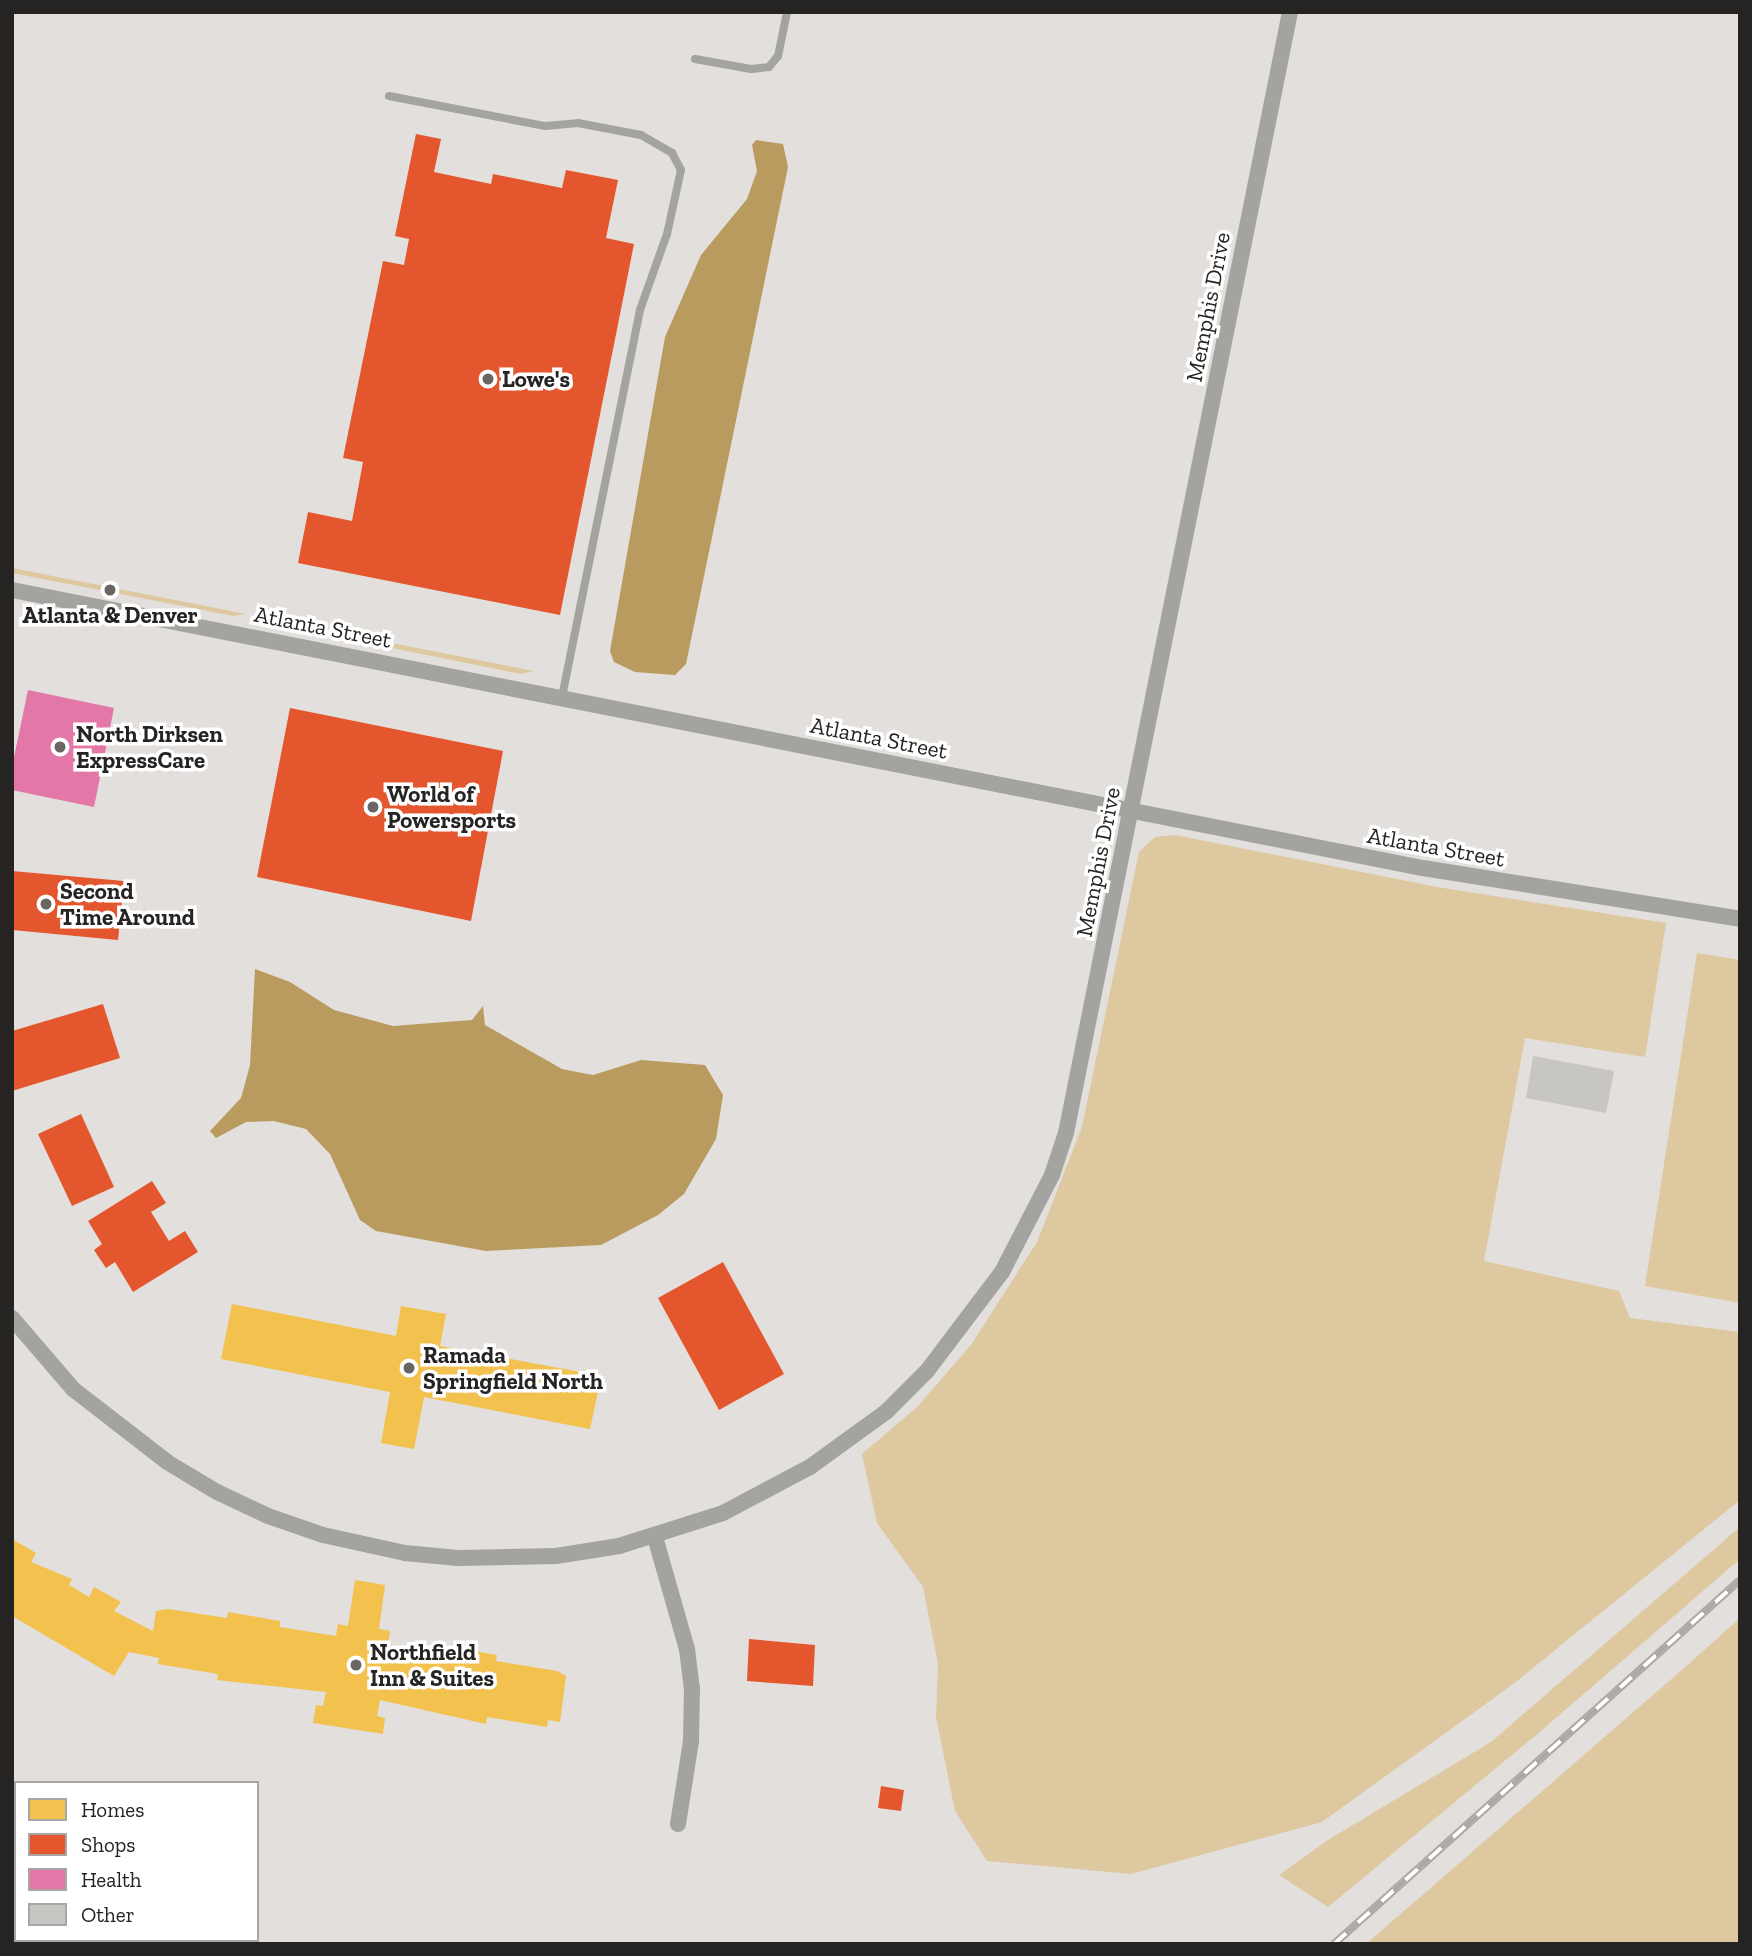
<!DOCTYPE html>
<style>
body{margin:0}
#map{position:relative;width:1752px;height:1956px;overflow:hidden;background:#e2dfdc;font-family:"Zilla Slab",serif}
div>[style]{position:absolute}
[style*='--x']{left:calc(var(--x)*1px);top:calc(var(--y)*1px);width:calc(var(--w)*1px);rotate:calc(var(--a)*1deg)}
.green>*{inset:0;background:#dec8a0}
.water>*{inset:0;background:#b99b5f}
.homes>*{inset:0;background:#f2c14e}
.shops>*{inset:0;background:#e4572e}
.health>*{inset:0;background:#e377a8}
.building>*{inset:0;background:#c8c6c3}
.service>*{height:8px;margin:-4px;padding:0 4px;transform-origin:4px;border-radius:4px;background:#a3a3a0}
.minor>*{height:16px;margin:-8px;padding:0 8px;transform-origin:8px;border-radius:8px;background:#a3a3a0}
.rail>*{height:8px;margin-top:-4px;transform-origin:0;background:repeating-linear-gradient(90deg,#fff 0 16px,#aba8a6 0 32px);box-sizing:border-box;border-block:2px solid #aba8a6}
.dots>*{width:19px;height:19px;translate:-50% -50%;box-sizing:border-box;border:4px solid #fff;border-radius:50%}
span{translate:-50% -50%;white-space:nowrap;text-align:center;line-height:1.15;-webkit-text-stroke:7px #fff;paint-order:stroke}
.street-label{font-size:23px;color:#262422}
.poi-label{font-size:23px;color:#262422;font-weight:700}
.left{translate:0 -50%;text-align:left}
.frame{position:absolute;inset:0;border:14px solid #262422;pointer-events:none}
.legend{position:absolute;left:14px;top:1781px;width:245px;height:161px;box-sizing:border-box;background:#fff;border:2px solid #a8a7a7;margin:0;padding:9px 12px;list-style:none;font-size:21px;color:#262422}
.legend li{display:flex;align-items:center;gap:14px;height:35px}
.legend b{width:35px;border:2px solid #a8a7a7}
</style>
<div id="map">
<div class="green">
<i style="clip-path:polygon(12px 568px,246px 614px,234px 616px,12px 573px)"></i>
<i style="clip-path:polygon(295px 624px,534px 671px,521px 674px,303px 630px)"></i>
<i style="clip-path:polygon(1175px 835px,1437px 887px,1666px 923px,1645px 1057px,1525px 1038px,1484px 1261px,1619px 1291px,1630px 1318px,1740px 1332px,1740px 1500px,1512px 1685px,1322px 1822px,1131px 1874px,987px 1861px,955px 1811px,936px 1717px,938px 1664px,923px 1587px,877px 1523px,862px 1454px,917px 1407px,971px 1345px,1037px 1242px,1082px 1127px,1139px 852px,1155px 837px)"></i>
<i style="clip-path:polygon(1697px 953px,1740px 960px,1740px 1303px,1645px 1286px)"></i>
<i style="clip-path:polygon(1740px 1527px,1740px 1559px,1542px 1730px,1328px 1907px,1279px 1875px,1328px 1840px,1491px 1742px)"></i>
<i style="clip-path:polygon(1740px 1618px,1740px 1944px,1366px 1944px,1691px 1662px)"></i>
</div>
<div class="water">
<i style="clip-path:polygon(756px 140px,783px 144px,788px 167px,686px 664px,675px 675px,635px 672px,614px 662px,610px 651px,665px 337px,701px 255px,747px 199px,757px 171px,752px 145px)"></i>
<i style="clip-path:polygon(255px 969px,290px 982px,334px 1010px,393px 1026px,472px 1020px,483px 1006px,485px 1025px,562px 1069px,593px 1075px,641px 1060px,705px 1065px,723px 1095px,716px 1139px,684px 1194px,658px 1215px,601px 1245px,486px 1251px,376px 1231px,360px 1220px,330px 1154px,306px 1129px,274px 1121px,246px 1122px,216px 1138px,210px 1131px,241px 1098px,250px 1065px)"></i>
</div>
<div class="homes">
<i style="clip-path:polygon(232px 1304px,396px 1336px,401px 1306px,446px 1314px,440px 1346px,591px 1374px,589px 1385px,599px 1387px,590px 1429px,424px 1397px,414px 1449px,381px 1443px,390px 1392px,221px 1359px)"></i>
<i style="clip-path:polygon(12px 1539px,36px 1553px,31px 1562px,72px 1579px,69px 1585px,89px 1597px,94px 1587px,121px 1602px,114px 1611px,153px 1631px,156px 1611px,168px 1609px,227px 1618px,228px 1612px,280px 1621px,280px 1627px,336px 1636px,338px 1624px,348px 1626px,355px 1580px,385px 1585px,379px 1629px,390px 1631px,388px 1645px,443px 1653px,444px 1646px,497px 1655px,496px 1661px,557px 1671px,566px 1676px,560px 1722px,548px 1720px,547px 1727px,487px 1717px,486px 1724px,380px 1700px,377px 1716px,385px 1718px,383px 1734px,313px 1723px,316px 1705px,323px 1706px,326px 1692px,217px 1680px,218px 1674px,158px 1664px,159px 1658px,129px 1652px,114px 1676px,12px 1616px)"></i>
</div>
<div class="shops">
<i style="clip-path:polygon(416px 134px,441px 139px,434px 172px,491px 184px,493px 174px,562px 188px,566px 170px,618px 180px,606px 238px,634px 244px,560px 615px,298px 563px,308px 512px,352px 521px,363px 462px,343px 458px,383px 261px,404px 265px,409px 239px,395px 236px)"></i>
<i style="clip-path:polygon(290px 708px,503px 751px,471px 921px,257px 877px)"></i>
<i style="clip-path:polygon(12px 871px,124px 881px,118px 940px,12px 930px)"></i>
<i style="clip-path:polygon(103px 1004px,120px 1058px,12px 1091px,12px 1031px)"></i>
<i style="clip-path:polygon(81px 1114px,114px 1187px,72px 1206px,38px 1134px)"></i>
<i style="clip-path:polygon(152px 1181px,166px 1203px,151px 1212px,169px 1241px,185px 1231px,198px 1252px,133px 1292px,115px 1262px,106px 1268px,94px 1250px,102px 1244px,88px 1221px)"></i>
<i style="clip-path:polygon(723px 1262px,784px 1374px,719px 1410px,658px 1298px)"></i>
<i style="clip-path:polygon(749px 1639px,815px 1645px,813px 1686px,747px 1681px)"></i>
<i style="clip-path:polygon(881px 1786px,904px 1790px,901px 1811px,878px 1808px)"></i>
<i style="clip-path:polygon(51px 1940px,78px 1940px,78px 1944px,50px 1944px)"></i>
</div>
<div class="health">
<i style="clip-path:polygon(28px 690px,114px 708px,94px 807px,12px 790px,12px 767px)"></i>
</div>
<div class="building">
<i style="clip-path:polygon(1533px 1056px,1614px 1071px,1606px 1113px,1526px 1098px)"></i>
</div>
<div class="service">
<i style="--x:695;--y:59;--w:57;--a:10.1"></i>
<i style="--x:751;--y:69;--w:18;--a:-6"></i>
<i style="--x:769;--y:67;--w:14;--a:-51"></i>
<i style="--x:778;--y:56;--w:45;--a:-78.4"></i>
<i style="--x:389;--y:96;--w:159;--a:10.9"></i>
<i style="--x:545;--y:126;--w:33;--a:-5"></i>
<i style="--x:578;--y:123;--w:64;--a:10.8"></i>
<i style="--x:641;--y:135;--w:36;--a:30"></i>
<i style="--x:672;--y:153;--w:19;--a:62"></i>
<i style="--x:681;--y:170;--w:66;--a:102.3"></i>
<i style="--x:667;--y:234;--w:81;--a:109.6"></i>
<i style="--x:640;--y:310;--w:396;--a:101.4"></i>
</div>
<div class="minor">
<i style="--x:12;--y:590;--w:1438;--a:11.15"></i>
<i style="--x:1423;--y:868;--w:321;--a:9.1"></i>
<i style="--x:12;--y:1318;--w:94;--a:49.3"></i>
<i style="--x:73;--y:1389;--w:119;--a:37.8"></i>
<i style="--x:167;--y:1462;--w:58;--a:31"></i>
<i style="--x:217;--y:1492;--w:56;--a:25.2"></i>
<i style="--x:268;--y:1516;--w:58;--a:19.1"></i>
<i style="--x:323;--y:1535;--w:84;--a:12.4"></i>
<i style="--x:405;--y:1553;--w:53;--a:5.4"></i>
<i style="--x:458;--y:1558;--w:98;--a:-1.2"></i>
<i style="--x:556;--y:1556;--w:64;--a:-9"></i>
<i style="--x:619;--y:1546;--w:109;--a:-17.6"></i>
<i style="--x:723;--y:1513;--w:98;--a:-27.9"></i>
<i style="--x:810;--y:1467;--w:95;--a:-36"></i>
<i style="--x:887;--y:1411;--w:57;--a:-45"></i>
<i style="--x:927;--y:1371;--w:124;--a:-52.9"></i>
<i style="--x:1002;--y:1272;--w:109;--a:-62.7"></i>
<i style="--x:1052;--y:1175;--w:44;--a:-71.6"></i>
<i style="--x:1066;--y:1133;--w:1143;--a:-78.7"></i>
<i style="--x:655;--y:1537;--w:116;--a:74.1"></i>
<i style="--x:687;--y:1649;--w:39;--a:83"></i>
<i style="--x:692;--y:1688;--w:53;--a:91.1"></i>
<i style="--x:691;--y:1741;--w:84;--a:98.9"></i>
</div>
<div class="rail">
<i style="--x:1334;--y:1944;--w:545;--a:-41.88"></i>
</div>
<div class="dots">
<i style="left:488px;top:379px;background:#686563"></i>
<i style="left:110px;top:590px;background:#686563"></i>
<i style="left:60px;top:747px;background:#686563"></i>
<i style="left:373px;top:807px;background:#686563"></i>
<i style="left:46px;top:904px;background:#686563"></i>
<i style="left:409px;top:1368px;background:#686563"></i>
<i style="left:356px;top:1665px;background:#686563"></i>
</div>
<div class="street-label">
<span style="left:1208px;top:307px;rotate:-79deg">Memphis Drive</span>
<span style="left:323px;top:627px;rotate:11deg">Atlanta Street</span>
<span style="left:879px;top:738px;rotate:11deg">Atlanta Street</span>
<span style="left:1436px;top:847px;rotate:10deg">Atlanta Street</span>
<span style="left:1098px;top:862px;rotate:-79deg">Memphis Drive</span>
</div>
<div class="poi-label">
<span class="left" style="left:502px;top:379px">Lowe's</span>
<span style="left:110px;top:615px">Atlanta &amp; Denver</span>
<span class="left" style="left:76px;top:747px">North Dirksen<br>ExpressCare</span>
<span class="left" style="left:387px;top:807px">World of<br>Powersports</span>
<span class="left" style="left:60px;top:904px">Second<br>Time Around</span>
<span class="left" style="left:423px;top:1368px">Ramada<br>Springfield North</span>
<span class="left" style="left:370px;top:1665px">Northfield<br>Inn &amp; Suites</span>
</div>
<div class="frame"></div>
<ul class="legend">
<li><b style="height:19px;background:#f2c14e"></b>Homes</li>
<li><b style="height:19px;background:#e4572e"></b>Shops</li>
<li><b style="height:19px;background:#e377a8"></b>Health</li>
<li><b style="height:19px;background:#c8c6c3"></b>Other</li>
</ul>
</div>
